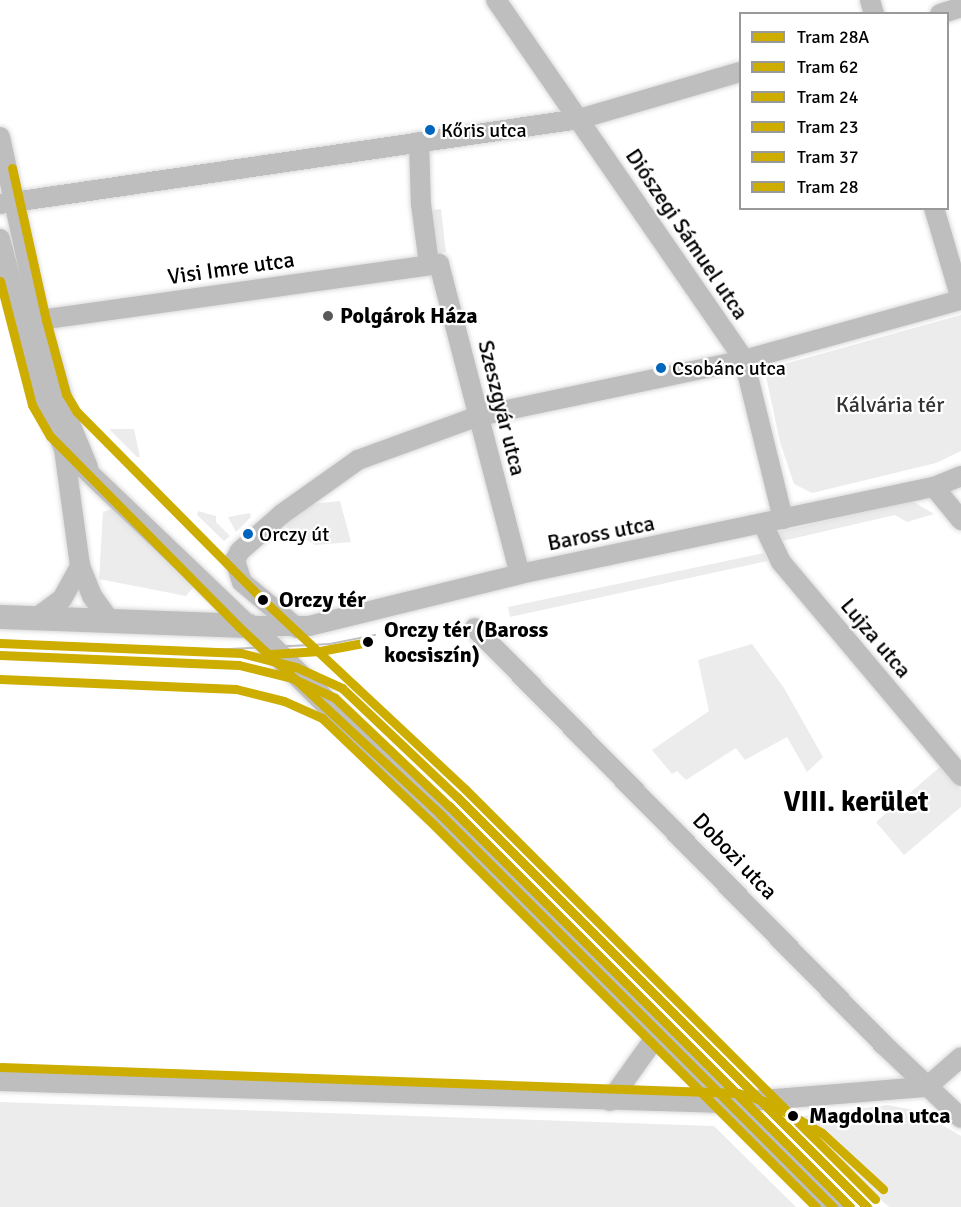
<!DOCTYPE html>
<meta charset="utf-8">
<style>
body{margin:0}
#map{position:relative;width:961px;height:1207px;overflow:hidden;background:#fff;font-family:Signika,sans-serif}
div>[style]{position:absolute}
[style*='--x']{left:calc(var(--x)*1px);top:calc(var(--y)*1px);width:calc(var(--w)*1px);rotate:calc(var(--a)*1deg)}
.green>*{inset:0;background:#ececec}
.roads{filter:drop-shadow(0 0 2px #dbdbdb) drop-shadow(0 0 2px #dbdbdb)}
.minor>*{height:20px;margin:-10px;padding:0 10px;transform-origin:10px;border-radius:10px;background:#bebebe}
.major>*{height:24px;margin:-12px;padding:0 12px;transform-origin:12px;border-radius:12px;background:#bebebe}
.tram>*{height:1.5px;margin:-0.75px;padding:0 0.75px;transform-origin:0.75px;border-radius:0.75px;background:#bebebe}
.tram-1>*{height:9px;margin:-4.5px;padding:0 4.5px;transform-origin:4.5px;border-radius:4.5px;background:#ccad00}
.tram-2>*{height:9px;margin:-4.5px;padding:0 4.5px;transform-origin:4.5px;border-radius:4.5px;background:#ccad00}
.tram-3>*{height:9px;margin:-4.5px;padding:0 4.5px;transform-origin:4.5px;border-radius:4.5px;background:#ccad00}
.tram-4>*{height:9px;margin:-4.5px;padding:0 4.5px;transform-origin:4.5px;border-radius:4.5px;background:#ccad00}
.tram-5>*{height:9px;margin:-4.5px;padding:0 4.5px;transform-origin:4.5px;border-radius:4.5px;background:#ccad00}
.tram-6>*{height:9px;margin:-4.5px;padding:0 4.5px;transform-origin:4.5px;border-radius:4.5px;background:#ccad00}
.dots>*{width:16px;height:16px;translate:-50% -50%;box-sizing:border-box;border:3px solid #fff;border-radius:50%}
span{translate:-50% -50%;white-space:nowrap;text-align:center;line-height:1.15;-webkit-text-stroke:4.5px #fff;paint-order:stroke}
.bus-label{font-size:20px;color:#000}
.left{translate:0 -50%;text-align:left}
.street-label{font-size:22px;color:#000}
.poi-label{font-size:22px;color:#000;font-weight:700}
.park-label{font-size:22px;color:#333}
.stop-label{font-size:22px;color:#000;font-weight:700}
.district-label{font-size:28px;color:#000;font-weight:700}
.legend{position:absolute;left:739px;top:12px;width:210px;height:198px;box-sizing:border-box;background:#fff;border:2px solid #999;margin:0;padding:8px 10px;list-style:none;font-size:18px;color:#000}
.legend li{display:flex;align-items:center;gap:12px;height:30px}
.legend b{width:30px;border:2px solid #999}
</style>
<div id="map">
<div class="green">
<i style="clip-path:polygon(441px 209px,446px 252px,431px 254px,425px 211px)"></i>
<i style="clip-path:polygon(961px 315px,961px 451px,936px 463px,812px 493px,794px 484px,780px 442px,765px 372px,767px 369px)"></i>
<i style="clip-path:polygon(109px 429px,134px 429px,140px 457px,137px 457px)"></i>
<i style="clip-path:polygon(340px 501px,351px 542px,315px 545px,281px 524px,302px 505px)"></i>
<i style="clip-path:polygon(912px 501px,934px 514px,907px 522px,895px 515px,778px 542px,773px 533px)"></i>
<i style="clip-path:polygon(118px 507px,197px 583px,186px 596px,99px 579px,103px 512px)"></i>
<i style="clip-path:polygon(198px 511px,216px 516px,216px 522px,230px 536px,224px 541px,197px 515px)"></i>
<i style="clip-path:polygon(250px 513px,251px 517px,236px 532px,228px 517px)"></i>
<i style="clip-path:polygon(764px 553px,768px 561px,510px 617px,508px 607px)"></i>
<i style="clip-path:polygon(752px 644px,784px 688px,823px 757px,807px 772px,787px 737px,745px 760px,736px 748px,686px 780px,677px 771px,672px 774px,652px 750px,709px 711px,698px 660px)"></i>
<i style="clip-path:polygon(941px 766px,961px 790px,961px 807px,904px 855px,876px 822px)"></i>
<i style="clip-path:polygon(0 1102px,714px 1126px,796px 1207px,0 1207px)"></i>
<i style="clip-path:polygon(888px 1105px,919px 1111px,961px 1136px,961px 1207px,889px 1207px,795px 1128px,796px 1117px)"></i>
</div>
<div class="roads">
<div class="minor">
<i style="--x:496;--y:0;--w:437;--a:55.4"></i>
<i style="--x:744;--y:360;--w:164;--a:76.2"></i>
<i style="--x:870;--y:0;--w:15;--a:74"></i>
<i style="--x:940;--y:14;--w:22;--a:-18"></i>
<i style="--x:0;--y:137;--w:187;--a:77.7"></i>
<i style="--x:40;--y:320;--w:105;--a:74"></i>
<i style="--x:69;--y:421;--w:50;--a:67.6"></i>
<i style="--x:419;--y:142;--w:62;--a:88.2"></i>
<i style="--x:421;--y:204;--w:61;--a:82.4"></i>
<i style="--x:0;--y:204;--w:585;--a:-8.35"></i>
<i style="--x:579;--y:119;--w:168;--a:-16.3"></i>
<i style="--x:934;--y:208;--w:95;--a:73.5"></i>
<i style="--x:0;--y:239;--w:170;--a:75"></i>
<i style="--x:44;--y:403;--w:50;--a:66.5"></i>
<i style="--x:64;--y:449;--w:256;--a:43.7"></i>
<i style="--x:249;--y:626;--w:60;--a:0"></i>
<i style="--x:309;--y:626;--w:217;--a:-13.8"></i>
<i style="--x:520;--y:574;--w:423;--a:-11.9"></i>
<i style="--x:934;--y:487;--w:29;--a:-22"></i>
<i style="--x:40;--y:320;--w:403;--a:-8"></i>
<i style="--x:439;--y:264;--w:320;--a:75.4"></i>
<i style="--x:64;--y:449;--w:118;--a:82.2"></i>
<i style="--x:80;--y:566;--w:32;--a:68"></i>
<i style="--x:92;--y:596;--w:31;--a:54"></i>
<i style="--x:934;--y:487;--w:43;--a:50.7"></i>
<i style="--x:763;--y:524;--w:42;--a:64.7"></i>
<i style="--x:781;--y:562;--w:280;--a:49.9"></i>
<i style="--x:36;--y:618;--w:32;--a:-36"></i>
<i style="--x:62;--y:599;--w:38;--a:-61"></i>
<i style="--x:297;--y:628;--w:72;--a:-140.1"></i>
<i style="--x:242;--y:582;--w:23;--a:-108"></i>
<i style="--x:235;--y:560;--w:10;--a:-61"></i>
<i style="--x:240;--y:551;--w:56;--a:-41.4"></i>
<i style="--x:282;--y:514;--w:93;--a:-35.4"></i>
<i style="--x:358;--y:460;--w:129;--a:-20"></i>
<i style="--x:479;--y:416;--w:271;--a:-11.9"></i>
<i style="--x:744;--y:360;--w:225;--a:-15.5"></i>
<i style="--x:475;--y:628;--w:584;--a:45.55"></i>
<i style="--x:884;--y:1045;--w:106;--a:43.5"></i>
<i style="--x:0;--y:1081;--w:726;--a:1.74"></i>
<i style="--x:726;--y:1103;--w:202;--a:-4.6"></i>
<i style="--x:927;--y:1087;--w:45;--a:-41.4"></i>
<i style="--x:610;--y:1101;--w:82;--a:-54.4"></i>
</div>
<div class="major">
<i style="--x:0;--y:617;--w:249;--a:2.1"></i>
<i style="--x:249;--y:626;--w:824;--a:44.85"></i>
</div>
</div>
<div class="tram">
<i style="--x:210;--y:650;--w:120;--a:-2.9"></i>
<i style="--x:330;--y:644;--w:46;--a:-11.3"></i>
</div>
<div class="tram-1">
<i style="--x:0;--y:643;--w:241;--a:2.4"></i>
<i style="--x:241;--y:653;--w:57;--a:14.3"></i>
<i style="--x:296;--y:667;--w:51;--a:24.5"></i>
<i style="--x:342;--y:688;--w:158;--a:43.5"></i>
<i style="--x:457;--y:797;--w:580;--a:45"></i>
<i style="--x:271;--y:654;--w:49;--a:-3.5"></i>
<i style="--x:320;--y:651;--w:49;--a:-10.6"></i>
</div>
<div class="tram-2">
<i style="--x:0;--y:655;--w:239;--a:2.4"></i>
<i style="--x:239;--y:665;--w:55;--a:13.8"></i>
<i style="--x:292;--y:678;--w:47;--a:24.9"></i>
<i style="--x:335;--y:698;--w:157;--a:43.5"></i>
<i style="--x:449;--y:806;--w:567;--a:45"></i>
</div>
<div class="tram-3">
<i style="--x:12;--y:168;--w:156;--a:77.4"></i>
<i style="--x:46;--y:320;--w:77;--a:74.9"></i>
<i style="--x:66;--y:394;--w:21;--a:59"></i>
<i style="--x:77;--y:412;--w:264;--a:45.3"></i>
<i style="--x:263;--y:600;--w:277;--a:43.1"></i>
<i style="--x:465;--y:789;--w:580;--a:45"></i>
</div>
<div class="tram-4">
<i style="--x:0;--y:281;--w:128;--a:75.5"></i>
<i style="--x:32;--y:405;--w:36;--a:60"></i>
<i style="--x:50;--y:436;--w:269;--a:45.3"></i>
<i style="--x:239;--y:627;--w:275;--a:42.9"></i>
<i style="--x:440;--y:814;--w:556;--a:45"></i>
</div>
<div class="tram-5">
<i style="--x:1;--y:1067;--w:737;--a:2.02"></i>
<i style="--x:738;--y:1093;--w:34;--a:17"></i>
<i style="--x:770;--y:1103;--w:60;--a:30"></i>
<i style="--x:822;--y:1133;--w:83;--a:42.6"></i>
</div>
<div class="tram-6">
<i style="--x:0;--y:679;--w:236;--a:2.4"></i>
<i style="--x:236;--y:689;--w:49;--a:14"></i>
<i style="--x:284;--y:701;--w:42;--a:24.1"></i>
<i style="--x:322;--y:718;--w:152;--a:43.7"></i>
<i style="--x:432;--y:823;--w:543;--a:45"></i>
</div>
<div class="dots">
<i style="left:430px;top:130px;background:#0065bd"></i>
<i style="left:328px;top:316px;background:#595959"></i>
<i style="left:661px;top:368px;background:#0065bd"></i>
<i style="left:248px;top:534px;background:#0065bd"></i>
<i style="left:263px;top:600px;background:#000"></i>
<i style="left:368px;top:642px;background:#000"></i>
<i style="left:793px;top:1116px;background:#000"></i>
</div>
<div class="bus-label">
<span class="left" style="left:441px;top:130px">Kőris utca</span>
<span class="left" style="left:672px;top:368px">Csobánc utca</span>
<span class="left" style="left:259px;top:534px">Orczy út</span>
</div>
<div class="street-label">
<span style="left:687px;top:234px;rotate:56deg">Diószegi Sámuel utca</span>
<span style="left:231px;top:268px;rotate:-8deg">Visi Imre utca</span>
<span style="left:502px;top:408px;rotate:76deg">Szeszgyár utca</span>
<span style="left:601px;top:533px;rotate:-11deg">Baross utca</span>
<span style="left:876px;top:638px;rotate:50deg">Lujza utca</span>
<span style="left:735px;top:856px;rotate:46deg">Dobozi utca</span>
</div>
<div class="poi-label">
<span class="left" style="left:340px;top:316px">Polgárok Háza</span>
</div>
<div class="park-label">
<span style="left:890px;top:405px">Kálvária tér</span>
</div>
<div class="stop-label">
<span class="left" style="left:279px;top:600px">Orczy tér</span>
<span class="left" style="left:384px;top:642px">Orczy tér (Baross<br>kocsiszín)</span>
<span class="left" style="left:809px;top:1116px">Magdolna utca</span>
</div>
<div class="district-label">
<span style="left:856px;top:802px">VIII. kerület</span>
</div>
<ul class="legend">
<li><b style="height:8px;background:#ccad00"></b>Tram 28A</li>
<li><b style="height:8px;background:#ccad00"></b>Tram 62</li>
<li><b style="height:8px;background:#ccad00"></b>Tram 24</li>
<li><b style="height:8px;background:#ccad00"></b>Tram 23</li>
<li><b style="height:8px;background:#ccad00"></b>Tram 37</li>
<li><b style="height:8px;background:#ccad00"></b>Tram 28</li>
</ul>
</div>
